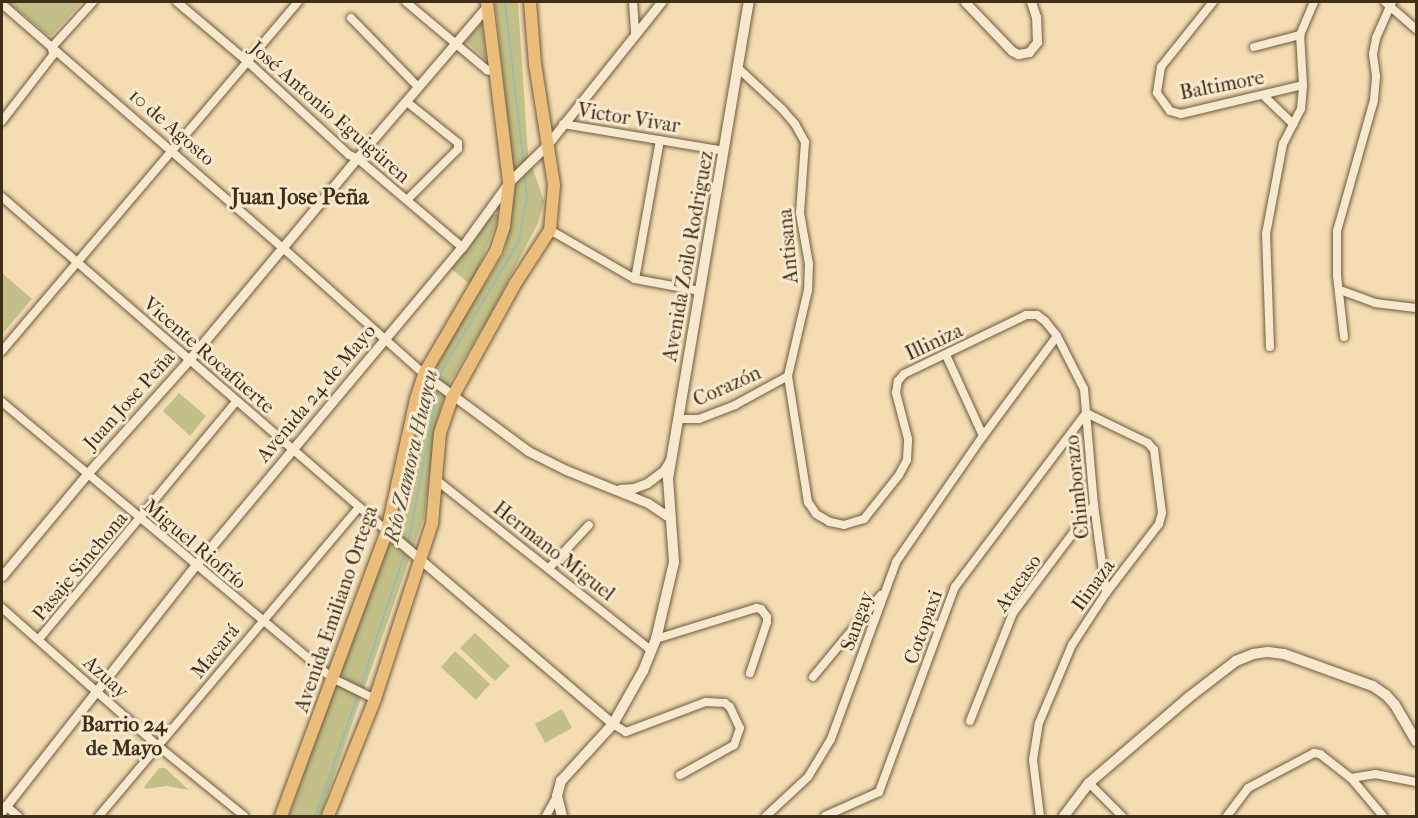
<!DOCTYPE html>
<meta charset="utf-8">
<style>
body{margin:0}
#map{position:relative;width:1418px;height:818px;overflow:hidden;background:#f5ddb3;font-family:"IM FELL French Canon",serif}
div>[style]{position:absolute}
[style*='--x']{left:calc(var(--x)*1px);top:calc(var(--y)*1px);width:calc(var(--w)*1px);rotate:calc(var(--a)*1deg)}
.green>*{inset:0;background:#c2bf88}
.stream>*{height:2px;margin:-1px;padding:0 1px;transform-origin:1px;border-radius:1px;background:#9cbcae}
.roads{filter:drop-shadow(0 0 2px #6d5a3f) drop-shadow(0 0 2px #6d5a3f)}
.minor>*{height:8px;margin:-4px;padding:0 4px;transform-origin:4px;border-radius:4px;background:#f8e9ce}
.tertiary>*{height:9px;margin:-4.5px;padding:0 4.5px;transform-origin:4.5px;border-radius:4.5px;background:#f8e9ce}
.secondary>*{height:10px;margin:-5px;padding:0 5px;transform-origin:5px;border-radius:5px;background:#f8e9ce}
.primary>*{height:12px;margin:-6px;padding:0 6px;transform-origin:6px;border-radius:6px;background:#eabe7a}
span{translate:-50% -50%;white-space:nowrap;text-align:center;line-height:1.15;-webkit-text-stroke:6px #f8e9ce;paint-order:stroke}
.street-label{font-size:20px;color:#402f18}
.water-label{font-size:21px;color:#57523e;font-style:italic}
.neighbourhood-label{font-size:21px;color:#402f18;font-weight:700}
.quarter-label{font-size:22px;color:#402f18;font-weight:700}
.frame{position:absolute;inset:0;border:3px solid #402f18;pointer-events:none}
</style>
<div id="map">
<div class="green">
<i style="clip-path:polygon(8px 2px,82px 2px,52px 35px,48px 35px)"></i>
<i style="clip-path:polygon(495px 2px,518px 2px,528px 155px,544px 201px,538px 223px,488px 319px,449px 383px,437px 418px,424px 517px,320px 816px,289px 816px,404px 486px,417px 409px,432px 369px,505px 252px,515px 187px)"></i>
<i style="clip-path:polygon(482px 22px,486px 60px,466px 41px)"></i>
<i style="clip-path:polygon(492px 215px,498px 215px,498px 220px,471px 285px,449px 267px)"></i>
<i style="clip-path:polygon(2px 273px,32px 299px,2px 334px)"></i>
<i style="clip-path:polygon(179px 393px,206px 416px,190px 436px,163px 411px)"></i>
<i style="clip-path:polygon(475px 633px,510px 666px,495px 681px,460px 648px)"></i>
<i style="clip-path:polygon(455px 651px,490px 684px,476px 700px,441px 667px)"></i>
<i style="clip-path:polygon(562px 709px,572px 728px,545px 743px,535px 724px)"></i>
<i style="clip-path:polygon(159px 768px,165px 768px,189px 790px,167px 786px,146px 789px,144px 787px)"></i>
</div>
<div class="stream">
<i style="--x:505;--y:2;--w:164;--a:83.4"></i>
<i style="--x:439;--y:382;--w:10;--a:-79"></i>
<i style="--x:441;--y:372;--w:152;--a:-59.2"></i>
<i style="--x:519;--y:241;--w:44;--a:-79.5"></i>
<i style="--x:527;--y:198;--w:28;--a:-96"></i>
<i style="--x:408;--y:544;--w:159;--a:-79.1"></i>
<i style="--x:360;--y:689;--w:147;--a:-71.8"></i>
<i style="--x:315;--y:816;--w:128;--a:-70.4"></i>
</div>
<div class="roads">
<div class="minor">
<i style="--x:177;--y:2;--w:93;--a:40.2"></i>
<i style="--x:248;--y:62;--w:137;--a:42.6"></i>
<i style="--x:349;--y:155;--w:9;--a:21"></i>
<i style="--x:357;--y:158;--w:138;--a:40.3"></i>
<i style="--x:406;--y:2;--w:106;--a:40"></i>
<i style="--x:487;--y:70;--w:10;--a:17"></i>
<i style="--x:633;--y:2;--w:31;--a:86"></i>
<i style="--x:1213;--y:2;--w:83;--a:128.7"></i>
<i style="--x:1161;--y:67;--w:26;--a:99"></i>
<i style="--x:1157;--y:93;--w:22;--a:54"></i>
<i style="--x:1170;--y:111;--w:11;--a:15"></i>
<i style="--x:1181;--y:114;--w:125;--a:-13.4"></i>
<i style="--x:1385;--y:2;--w:41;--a:41.1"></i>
<i style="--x:2;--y:4;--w:372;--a:41"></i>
<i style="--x:283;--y:248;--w:189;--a:41.8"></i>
<i style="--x:351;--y:18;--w:96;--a:45.8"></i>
<i style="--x:1254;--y:47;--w:48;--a:-14.6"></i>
<i style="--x:738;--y:68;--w:60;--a:43"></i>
<i style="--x:782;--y:109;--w:20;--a:49"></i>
<i style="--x:795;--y:124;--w:21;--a:61"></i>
<i style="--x:805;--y:142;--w:71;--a:94"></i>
<i style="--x:800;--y:213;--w:52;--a:80"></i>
<i style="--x:809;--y:264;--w:26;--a:92"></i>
<i style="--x:808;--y:290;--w:88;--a:103.1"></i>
<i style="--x:788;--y:376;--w:128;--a:81"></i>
<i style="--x:808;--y:502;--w:14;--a:56"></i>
<i style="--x:816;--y:514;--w:16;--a:30"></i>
<i style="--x:830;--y:522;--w:14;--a:12"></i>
<i style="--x:844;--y:525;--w:21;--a:-17"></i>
<i style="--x:864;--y:519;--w:56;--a:-51.5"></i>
<i style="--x:899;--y:475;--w:17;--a:-62"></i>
<i style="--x:907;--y:460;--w:21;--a:-87"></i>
<i style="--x:908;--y:439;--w:48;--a:-104.6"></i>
<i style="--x:896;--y:393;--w:12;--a:-81"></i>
<i style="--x:898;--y:381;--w:9;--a:-49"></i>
<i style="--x:904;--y:374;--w:136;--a:-25.8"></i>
<i style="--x:1026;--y:315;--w:11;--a:0"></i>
<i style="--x:1037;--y:315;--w:10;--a:37"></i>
<i style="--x:1045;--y:321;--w:19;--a:51"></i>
<i style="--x:1057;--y:336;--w:59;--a:63"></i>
<i style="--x:1084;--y:389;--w:116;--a:85.1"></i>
<i style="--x:1094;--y:505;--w:89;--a:82.2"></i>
<i style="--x:1263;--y:95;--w:42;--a:44"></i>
<i style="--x:407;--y:102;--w:65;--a:38.8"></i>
<i style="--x:458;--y:143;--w:6;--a:90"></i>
<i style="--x:458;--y:149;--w:72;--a:135"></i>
<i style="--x:2;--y:121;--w:83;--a:-52.3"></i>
<i style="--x:53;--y:55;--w:8;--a:-97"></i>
<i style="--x:52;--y:47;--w:61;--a:-47.7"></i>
<i style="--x:563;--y:124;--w:163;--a:9.5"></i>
<i style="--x:2;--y:197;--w:510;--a:40.94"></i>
<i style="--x:550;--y:230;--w:98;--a:30"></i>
<i style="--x:635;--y:279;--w:66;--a:10.5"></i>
<i style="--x:635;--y:279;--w:141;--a:-79.8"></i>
<i style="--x:1340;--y:290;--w:37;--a:20"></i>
<i style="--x:1375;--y:303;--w:41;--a:7"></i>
<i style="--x:1344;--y:337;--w:61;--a:-96.5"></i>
<i style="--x:1337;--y:276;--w:45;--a:-90"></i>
<i style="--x:1337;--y:231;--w:136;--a:-74.2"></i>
<i style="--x:1374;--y:100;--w:24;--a:-85"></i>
<i style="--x:1376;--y:76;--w:22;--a:-98"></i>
<i style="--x:1373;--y:54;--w:16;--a:-79"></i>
<i style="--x:1376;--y:38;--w:39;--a:-66"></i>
<i style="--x:1270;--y:347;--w:113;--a:-92"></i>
<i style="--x:1266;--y:234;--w:92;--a:-79.3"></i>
<i style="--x:1283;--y:144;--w:39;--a:-63"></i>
<i style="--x:1301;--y:109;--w:24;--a:-85"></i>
<i style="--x:1303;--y:85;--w:50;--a:-93.4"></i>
<i style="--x:1300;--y:35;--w:36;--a:-67"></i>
<i style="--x:2;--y:351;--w:458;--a:-49.7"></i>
<i style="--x:946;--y:355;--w:89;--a:65.4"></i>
<i style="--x:2;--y:402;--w:430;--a:39.9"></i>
<i style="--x:332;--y:678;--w:48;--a:26"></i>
<i style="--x:679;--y:419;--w:20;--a:0"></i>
<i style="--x:699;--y:419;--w:39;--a:-21"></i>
<i style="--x:735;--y:405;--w:60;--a:-28.7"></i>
<i style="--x:435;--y:479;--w:275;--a:38.4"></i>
<i style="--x:550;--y:567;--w:57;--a:-47.1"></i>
<i style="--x:2;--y:608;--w:208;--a:41.5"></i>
<i style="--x:158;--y:746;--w:111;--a:39.1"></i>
<i style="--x:39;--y:639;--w:308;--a:-50.3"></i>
<i style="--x:656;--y:639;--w:105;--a:-17.2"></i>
<i style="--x:756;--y:608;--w:5;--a:11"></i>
<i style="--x:761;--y:609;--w:10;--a:53"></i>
<i style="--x:767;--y:617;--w:5;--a:90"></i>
<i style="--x:767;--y:622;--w:54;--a:108.4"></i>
<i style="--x:813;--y:677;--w:107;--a:-50.3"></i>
<i style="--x:970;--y:721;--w:116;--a:-68.3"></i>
<i style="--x:1013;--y:613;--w:135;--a:-53.1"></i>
<i style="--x:613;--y:724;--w:15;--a:32"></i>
<i style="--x:626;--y:732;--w:85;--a:-20.6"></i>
<i style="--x:706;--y:702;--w:19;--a:3"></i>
<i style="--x:725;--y:703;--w:6;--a:39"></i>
<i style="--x:730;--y:707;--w:23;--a:65"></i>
<i style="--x:740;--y:728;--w:18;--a:109"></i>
<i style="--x:734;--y:745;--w:62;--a:150.9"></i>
<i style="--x:1351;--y:778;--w:24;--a:-9"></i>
<i style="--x:1375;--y:774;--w:42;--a:11"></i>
<i style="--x:1089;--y:783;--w:47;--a:45"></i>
<i style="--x:6;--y:806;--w:16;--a:40"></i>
<i style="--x:99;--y:816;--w:402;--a:-49.9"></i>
<i style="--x:546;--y:816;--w:23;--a:-61"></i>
<i style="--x:766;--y:816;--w:57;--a:-42.9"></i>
<i style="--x:808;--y:777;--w:44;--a:-58.8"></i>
<i style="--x:831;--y:739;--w:189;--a:-69.8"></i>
<i style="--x:896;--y:562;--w:153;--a:-55.4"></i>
<i style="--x:983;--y:436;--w:124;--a:-53.5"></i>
<i style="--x:825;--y:816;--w:59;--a:-24"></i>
<i style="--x:879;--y:792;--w:219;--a:-69.7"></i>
<i style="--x:955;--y:587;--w:218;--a:-53"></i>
<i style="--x:1040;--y:816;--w:56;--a:-97.1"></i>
<i style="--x:1033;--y:760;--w:37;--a:-81"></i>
<i style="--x:1039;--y:723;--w:85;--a:-67.1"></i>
<i style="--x:1072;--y:645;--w:62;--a:-56.8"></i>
<i style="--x:1106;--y:593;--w:87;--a:-52.5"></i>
<i style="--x:1159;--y:524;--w:11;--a:-75"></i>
<i style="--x:1162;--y:513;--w:64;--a:-97.2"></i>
<i style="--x:1154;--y:450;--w:9;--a:-131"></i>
<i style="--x:1148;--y:443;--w:69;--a:-154.2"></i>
<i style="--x:1227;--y:816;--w:35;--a:-53"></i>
<i style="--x:1248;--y:788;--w:75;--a:-27.9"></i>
<i style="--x:1314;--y:753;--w:6;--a:9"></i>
<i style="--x:1320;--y:754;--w:39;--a:38"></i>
<i style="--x:1351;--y:778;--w:50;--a:49.9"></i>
</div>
<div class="tertiary">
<i style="--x:965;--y:2;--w:68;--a:46.2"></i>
<i style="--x:1012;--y:51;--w:7;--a:27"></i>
<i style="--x:1018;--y:54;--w:11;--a:-10"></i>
<i style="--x:1029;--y:52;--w:13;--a:-51"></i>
<i style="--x:1037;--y:42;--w:25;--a:-92"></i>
<i style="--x:1036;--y:17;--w:16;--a:-108"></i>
<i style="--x:424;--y:374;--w:129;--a:36.5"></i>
<i style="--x:528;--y:451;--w:42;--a:26.6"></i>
<i style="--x:566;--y:470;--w:88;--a:21.9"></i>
<i style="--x:648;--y:503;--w:25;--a:34"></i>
<i style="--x:620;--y:489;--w:14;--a:-4"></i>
<i style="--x:634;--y:488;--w:14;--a:-21"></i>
<i style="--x:647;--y:483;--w:21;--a:-37"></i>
<i style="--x:664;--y:470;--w:12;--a:-59"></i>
<i style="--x:387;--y:531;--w:297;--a:40.5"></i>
<i style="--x:2;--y:576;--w:133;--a:-50.2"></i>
<i style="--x:87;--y:474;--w:152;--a:-48.2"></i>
<i style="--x:188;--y:361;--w:264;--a:-50.2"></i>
<i style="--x:357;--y:158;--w:201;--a:-49.4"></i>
<i style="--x:2;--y:811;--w:312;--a:-51.8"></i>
<i style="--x:195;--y:566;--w:416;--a:-50.1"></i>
<i style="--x:462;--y:247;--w:80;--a:-54.1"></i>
<i style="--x:509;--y:182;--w:53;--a:-44.2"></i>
<i style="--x:547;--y:145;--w:183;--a:-51.4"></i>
</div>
<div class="secondary">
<i style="--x:562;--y:816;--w:21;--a:-104"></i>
<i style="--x:557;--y:796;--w:16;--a:-75"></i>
<i style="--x:561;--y:781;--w:77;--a:-47.6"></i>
<i style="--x:613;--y:724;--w:61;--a:-60.5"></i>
<i style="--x:643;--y:671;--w:35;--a:-68"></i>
<i style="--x:656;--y:639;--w:79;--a:-76.8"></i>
<i style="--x:674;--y:562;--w:83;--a:-94.1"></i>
<i style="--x:668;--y:479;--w:484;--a:-80.4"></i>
<i style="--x:1064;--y:816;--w:41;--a:-52.9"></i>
<i style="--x:1089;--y:783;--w:130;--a:-40.6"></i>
<i style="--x:1188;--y:698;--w:61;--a:-37.6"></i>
<i style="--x:1236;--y:661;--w:18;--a:-22"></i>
<i style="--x:1253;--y:654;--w:15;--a:-8"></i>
<i style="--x:1268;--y:652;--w:16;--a:7"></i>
<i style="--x:1284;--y:654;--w:95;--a:19.8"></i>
<i style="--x:1373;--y:686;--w:16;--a:35"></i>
<i style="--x:1386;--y:695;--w:13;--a:48"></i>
<i style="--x:1395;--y:705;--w:42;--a:59.7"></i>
</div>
<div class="primary">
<i style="--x:281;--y:816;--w:304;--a:-69.6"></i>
<i style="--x:387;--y:531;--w:135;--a:-77.6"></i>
<i style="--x:416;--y:399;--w:26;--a:-72"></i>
<i style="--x:424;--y:374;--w:143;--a:-59.7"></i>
<i style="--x:496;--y:251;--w:26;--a:-72"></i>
<i style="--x:504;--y:226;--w:44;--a:-83.5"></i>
<i style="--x:509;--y:182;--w:181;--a:-97"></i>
<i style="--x:328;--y:816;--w:126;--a:-68.1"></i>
<i style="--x:375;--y:699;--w:184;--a:-72"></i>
<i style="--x:432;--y:524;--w:91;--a:-85"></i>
<i style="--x:440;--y:433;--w:39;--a:-71"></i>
<i style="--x:453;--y:396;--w:128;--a:-61"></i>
<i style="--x:515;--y:284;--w:64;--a:-57.1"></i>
<i style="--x:550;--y:230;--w:45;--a:-84.9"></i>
<i style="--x:554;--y:185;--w:122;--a:-98.9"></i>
<i style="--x:535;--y:64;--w:62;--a:-94.6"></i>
</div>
</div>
<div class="street-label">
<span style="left:1222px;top:85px;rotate:-11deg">Baltimore</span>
<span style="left:330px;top:112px;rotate:41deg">José Antonio Eguigüren</span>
<span style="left:629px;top:118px;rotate:9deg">Victor Vivar</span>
<span style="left:172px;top:127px;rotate:41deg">10 de Agosto</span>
<span style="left:788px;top:246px;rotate:-95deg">Antisana</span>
<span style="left:688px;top:256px;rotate:-80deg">Avenida Zoilo Rodriguez</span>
<span style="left:934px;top:342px;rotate:-25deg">Illiniza</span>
<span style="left:209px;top:355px;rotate:41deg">Vicente Rocafuerte</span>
<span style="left:727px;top:386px;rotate:-24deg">Corazón</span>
<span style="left:316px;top:393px;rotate:-50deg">Avenida 24 de Mayo</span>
<span style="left:129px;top:400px;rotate:-48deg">Juan Jose Peña</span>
<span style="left:1077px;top:487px;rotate:-96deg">Chimborazo</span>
<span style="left:195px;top:544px;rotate:40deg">Miguel Riofrío</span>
<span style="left:554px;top:551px;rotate:38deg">Hermano Miguel</span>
<span style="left:80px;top:566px;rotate:-50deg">Pasaje Sinchona</span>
<span style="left:1018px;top:583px;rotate:-55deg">Atacaso</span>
<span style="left:1093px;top:585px;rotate:-54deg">Ilinaza</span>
<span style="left:336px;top:609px;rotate:-71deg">Avenida Emiliano Ortega</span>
<span style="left:857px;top:621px;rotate:-70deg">Sangay</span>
<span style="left:923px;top:627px;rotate:-70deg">Cotopaxi</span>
<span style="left:215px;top:651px;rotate:-51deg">Macará</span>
<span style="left:106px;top:677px;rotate:42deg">Azuay</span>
</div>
<div class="water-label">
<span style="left:411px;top:456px;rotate:-77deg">Río Zamora Huaycu</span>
</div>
<div class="neighbourhood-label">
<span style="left:124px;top:736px">Barrio 24<br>de Mayo</span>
</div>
<div class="quarter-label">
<span style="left:300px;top:198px">Juan Jose Peña</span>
</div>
<div class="frame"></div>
</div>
